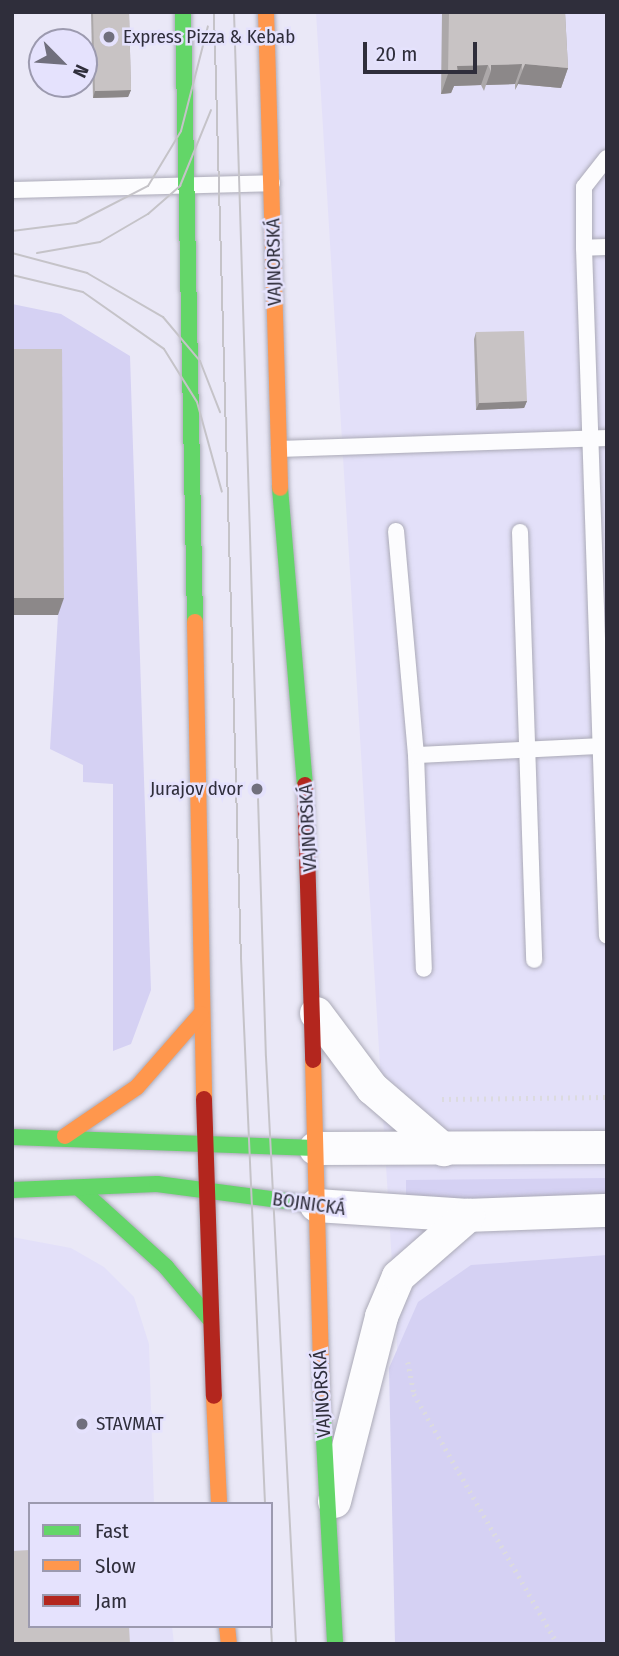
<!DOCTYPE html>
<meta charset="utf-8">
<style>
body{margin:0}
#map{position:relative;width:619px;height:1656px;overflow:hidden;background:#eae8f7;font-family:"Fira Sans Condensed",sans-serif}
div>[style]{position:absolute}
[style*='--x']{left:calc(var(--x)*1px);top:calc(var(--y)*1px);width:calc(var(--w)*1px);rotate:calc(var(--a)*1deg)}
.built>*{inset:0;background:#e3e0f9}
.green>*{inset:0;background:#d5d1f3}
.path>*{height:4.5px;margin-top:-2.25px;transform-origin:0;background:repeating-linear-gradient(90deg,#dcdbdf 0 2px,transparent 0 7px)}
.roads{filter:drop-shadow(0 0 2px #abaab7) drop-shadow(0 0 2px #abaab7)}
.lane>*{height:16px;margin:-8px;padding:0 8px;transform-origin:8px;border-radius:8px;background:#fcfcfe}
.street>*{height:33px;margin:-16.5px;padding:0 16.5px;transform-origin:16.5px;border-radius:16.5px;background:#fcfcfe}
.fast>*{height:16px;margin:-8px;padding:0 8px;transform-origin:8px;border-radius:8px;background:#63d668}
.slow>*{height:16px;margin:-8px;padding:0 8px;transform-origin:8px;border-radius:8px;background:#ff974d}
.jam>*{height:16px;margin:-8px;padding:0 8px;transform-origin:8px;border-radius:8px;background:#b3261e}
.tram>*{height:2px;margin:-1px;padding:0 1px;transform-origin:1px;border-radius:1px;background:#c5c3c8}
.wall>*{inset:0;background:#aca8a9}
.shaded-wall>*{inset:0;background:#8c8889}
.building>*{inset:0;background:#c8c3c4}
.dots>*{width:19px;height:19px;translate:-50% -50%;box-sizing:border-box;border:4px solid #e5e2fd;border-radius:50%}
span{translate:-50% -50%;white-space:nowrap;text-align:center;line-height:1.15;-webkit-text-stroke:5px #e5e2fd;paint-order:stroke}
.poi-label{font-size:19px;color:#2f2e3b}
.left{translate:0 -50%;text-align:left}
.right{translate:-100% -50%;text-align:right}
.street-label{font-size:19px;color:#2f2e3b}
.frame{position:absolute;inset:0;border:14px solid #2f2e3b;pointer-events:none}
.legend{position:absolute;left:28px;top:1502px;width:245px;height:126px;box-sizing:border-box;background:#e5e2fd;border:2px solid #9c9aaf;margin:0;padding:9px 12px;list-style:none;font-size:21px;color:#2f2e3b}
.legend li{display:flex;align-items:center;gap:14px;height:35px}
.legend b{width:35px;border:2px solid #9c9aaf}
.north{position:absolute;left:28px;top:28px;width:70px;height:70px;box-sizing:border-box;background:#e5e2fd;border:2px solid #9c9aaf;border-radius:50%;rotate:115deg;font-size:19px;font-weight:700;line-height:28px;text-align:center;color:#2f2e3b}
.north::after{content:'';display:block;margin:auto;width:24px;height:32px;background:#706f7d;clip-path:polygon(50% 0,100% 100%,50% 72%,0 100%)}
.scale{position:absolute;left:363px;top:42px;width:114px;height:32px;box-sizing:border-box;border:4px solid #2f2e3b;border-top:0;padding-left:9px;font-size:21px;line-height:24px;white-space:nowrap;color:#2f2e3b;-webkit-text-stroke:5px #e5e2fd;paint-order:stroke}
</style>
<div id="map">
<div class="built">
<i style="clip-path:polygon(316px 12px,607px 12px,607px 1644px,398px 1362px)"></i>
<i style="clip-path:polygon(12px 1237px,71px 1248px,104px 1267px,134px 1297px,149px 1344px,154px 1504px,30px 1504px,30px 1626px,172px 1626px,174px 1644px,12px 1644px)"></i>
</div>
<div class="green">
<i style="clip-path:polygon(12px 304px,61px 314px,130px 356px,151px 990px,131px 1044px,113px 1051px,113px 784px,83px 782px,83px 765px,50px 749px,58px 615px,12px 367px)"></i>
<i style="clip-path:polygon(607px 1178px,607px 1197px,406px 1202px,406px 1180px)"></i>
<i style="clip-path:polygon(607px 1255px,607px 1644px,395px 1644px,389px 1368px,418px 1302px,471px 1265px)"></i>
</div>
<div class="path">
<i style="--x:442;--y:1099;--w:165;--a:-0.7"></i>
<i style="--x:408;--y:1362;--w:33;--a:79"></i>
<i style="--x:414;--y:1394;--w:289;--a:60.1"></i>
</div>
<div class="roads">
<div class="lane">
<i style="--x:12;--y:190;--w:260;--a:-1.5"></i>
<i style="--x:607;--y:247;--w:23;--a:178"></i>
<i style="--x:584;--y:248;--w:688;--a:88.09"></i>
<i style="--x:584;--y:248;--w:61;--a:-90"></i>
<i style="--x:584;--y:187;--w:37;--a:-52"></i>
<i style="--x:279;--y:449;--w:328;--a:-1.9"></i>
<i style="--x:396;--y:531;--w:225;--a:84.9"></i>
<i style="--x:416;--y:755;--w:214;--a:87.9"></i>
<i style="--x:520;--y:532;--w:428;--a:88.1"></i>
<i style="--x:416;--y:755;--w:184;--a:-2.8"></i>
</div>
<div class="street">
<i style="--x:316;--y:1013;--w:94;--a:53.3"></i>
<i style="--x:372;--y:1088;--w:94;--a:40.7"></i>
<i style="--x:315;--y:1148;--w:292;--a:-0.2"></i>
<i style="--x:316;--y:1205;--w:152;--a:3.8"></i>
<i style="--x:468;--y:1215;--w:139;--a:-2.1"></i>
<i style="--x:334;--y:1501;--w:191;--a:-75.7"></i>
<i style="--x:381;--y:1316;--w:43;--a:-67"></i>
<i style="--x:398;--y:1276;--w:93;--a:-41.1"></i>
</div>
<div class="fast">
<i style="--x:183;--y:12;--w:610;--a:88.87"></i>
<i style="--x:280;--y:488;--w:298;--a:85.2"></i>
<i style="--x:12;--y:1137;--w:303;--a:2.1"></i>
<i style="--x:79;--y:1188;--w:118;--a:42.2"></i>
<i style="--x:166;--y:1267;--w:67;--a:49.9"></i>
<i style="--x:12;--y:1190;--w:145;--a:-2.4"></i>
<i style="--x:157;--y:1184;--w:160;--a:7.5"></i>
<i style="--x:322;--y:1402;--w:242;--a:86.9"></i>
</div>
<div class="slow">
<i style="--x:266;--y:12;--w:476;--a:88.3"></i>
<i style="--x:195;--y:622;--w:477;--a:88.9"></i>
<i style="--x:313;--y:1060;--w:342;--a:88.5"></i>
<i style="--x:65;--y:1136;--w:87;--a:-34.2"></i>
<i style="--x:137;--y:1087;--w:97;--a:-48.8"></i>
<i style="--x:214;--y:1396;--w:108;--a:87.3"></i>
<i style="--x:227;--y:1626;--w:18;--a:84"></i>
</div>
<div class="jam">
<i style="--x:305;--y:785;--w:275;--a:88.3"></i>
<i style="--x:204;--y:1099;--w:297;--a:88.1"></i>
</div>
</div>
<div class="tram">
<i style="--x:214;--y:12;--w:946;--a:88.37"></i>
<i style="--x:241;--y:958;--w:547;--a:87.48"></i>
<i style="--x:234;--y:12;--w:1045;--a:88.25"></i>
<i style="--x:266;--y:1057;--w:588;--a:87.07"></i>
<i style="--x:12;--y:231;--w:64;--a:-7.1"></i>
<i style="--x:76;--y:223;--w:81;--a:-27.2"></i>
<i style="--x:148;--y:186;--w:64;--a:-59"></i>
<i style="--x:181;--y:131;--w:108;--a:-75.6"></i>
<i style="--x:12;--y:253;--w:78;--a:14.9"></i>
<i style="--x:87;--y:273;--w:88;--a:30.1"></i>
<i style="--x:163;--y:317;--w:57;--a:49.9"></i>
<i style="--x:200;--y:361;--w:55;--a:68.6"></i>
<i style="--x:37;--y:253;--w:64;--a:-9.9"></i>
<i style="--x:100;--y:242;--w:56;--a:-30.3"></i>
<i style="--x:148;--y:214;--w:43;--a:-41.2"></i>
<i style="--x:180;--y:186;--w:82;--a:-67.8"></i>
<i style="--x:12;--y:275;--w:73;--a:13.5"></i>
<i style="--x:83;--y:292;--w:99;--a:35.1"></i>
<i style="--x:164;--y:349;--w:62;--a:58.1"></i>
<i style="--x:197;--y:402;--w:93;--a:74.5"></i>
<i style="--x:271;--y:1626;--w:18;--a:87"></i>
</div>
<div class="wall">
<i style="clip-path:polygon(91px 12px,129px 12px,131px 90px,128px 97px,93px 98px)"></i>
<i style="clip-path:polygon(442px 12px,565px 12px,568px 68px,561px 88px,518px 84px,515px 90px,515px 84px,486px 85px,484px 91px,481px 85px,454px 86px,451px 93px,441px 94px)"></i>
<i style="clip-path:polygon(476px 332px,527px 401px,524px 408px,476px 410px,474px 339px)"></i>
</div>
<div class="shaded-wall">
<i style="clip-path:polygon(522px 64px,515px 84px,486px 85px,491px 71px,491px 65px)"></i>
<i style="clip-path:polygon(525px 64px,568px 68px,561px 88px,518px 84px,515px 90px)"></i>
<i style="clip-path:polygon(488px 65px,481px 85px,454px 86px,451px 93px,441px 94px,448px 74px,457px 66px)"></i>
<i style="clip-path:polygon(131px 90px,128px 97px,93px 98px,95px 91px)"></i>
<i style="clip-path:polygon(527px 401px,524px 408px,476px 410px,479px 403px)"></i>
<i style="clip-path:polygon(12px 598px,64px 598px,58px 615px,12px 615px)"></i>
</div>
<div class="building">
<i style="clip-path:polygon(93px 12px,129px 12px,131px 90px,95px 91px)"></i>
<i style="clip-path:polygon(449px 12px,565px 12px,568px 68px,525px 64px,522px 70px,522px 64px,491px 65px,491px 71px,488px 65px,457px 66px,458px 73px,448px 74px)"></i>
<i style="clip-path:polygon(524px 331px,527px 401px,479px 403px,476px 332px)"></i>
<i style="clip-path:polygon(12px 349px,62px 349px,64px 598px,12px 598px)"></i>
<i style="clip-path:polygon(30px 1550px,30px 1626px,129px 1626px,130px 1644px,12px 1644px,12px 1551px)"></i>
</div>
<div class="dots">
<i style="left:109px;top:37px;background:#706f7d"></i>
<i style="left:257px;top:789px;background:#706f7d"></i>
<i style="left:82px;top:1424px;background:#706f7d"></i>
</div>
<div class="poi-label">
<span class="left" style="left:123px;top:37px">Express Pizza &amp; Kebab</span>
<span class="right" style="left:243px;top:789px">Jurajov dvor</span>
<span class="left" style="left:96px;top:1424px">STAVMAT</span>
</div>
<div class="street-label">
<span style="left:274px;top:262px;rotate:-91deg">VAJNORSKÁ</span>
<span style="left:308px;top:828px;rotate:-93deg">VAJNORSKÁ</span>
<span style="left:309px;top:1204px;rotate:8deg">BOJNICKÁ</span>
<span style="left:322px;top:1394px;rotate:-93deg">VAJNORSKÁ</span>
</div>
<div class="frame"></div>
<ul class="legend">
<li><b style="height:9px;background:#63d668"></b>Fast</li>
<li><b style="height:9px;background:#ff974d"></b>Slow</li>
<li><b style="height:9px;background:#b3261e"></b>Jam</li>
</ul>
<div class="north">N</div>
<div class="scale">20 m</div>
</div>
